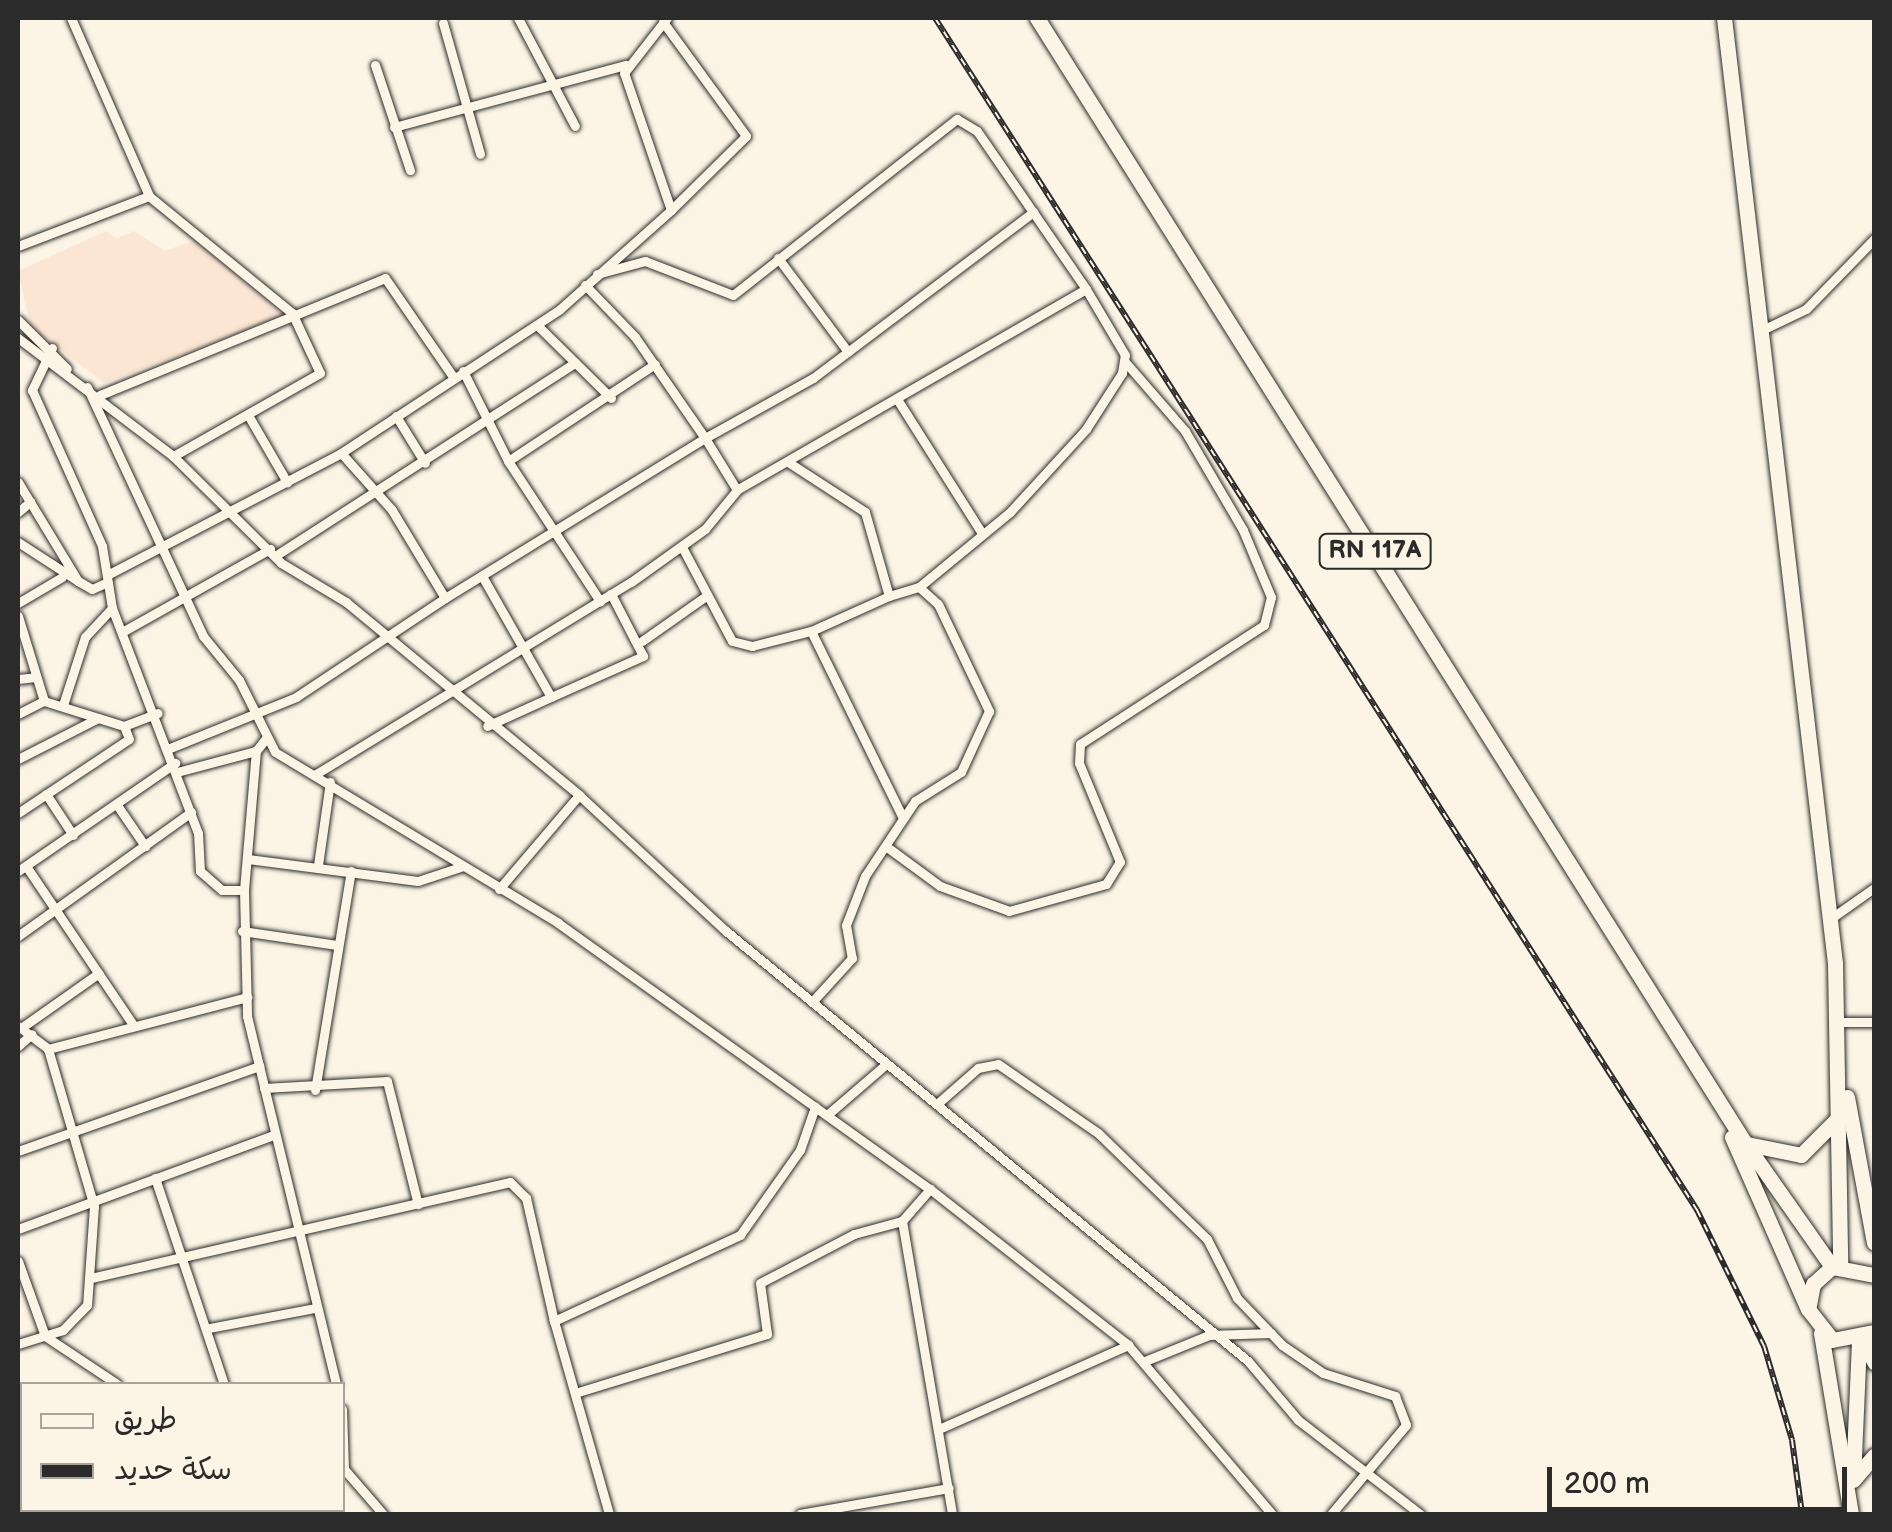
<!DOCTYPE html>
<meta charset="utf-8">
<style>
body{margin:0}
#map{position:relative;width:1892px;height:1532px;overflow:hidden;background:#fcf5e5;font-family:"Balsamiq Sans","Playpen Sans Arabic",sans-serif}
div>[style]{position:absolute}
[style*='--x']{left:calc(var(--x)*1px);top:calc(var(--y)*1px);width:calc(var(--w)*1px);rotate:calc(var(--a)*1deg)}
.built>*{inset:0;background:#fbe6d4}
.roads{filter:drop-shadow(0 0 2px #2b2b2b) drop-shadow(0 0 2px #2b2b2b)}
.minor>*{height:9px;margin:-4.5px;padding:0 4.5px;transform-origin:4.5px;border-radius:4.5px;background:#fcf5e5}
.primary>*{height:15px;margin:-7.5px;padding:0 7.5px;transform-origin:7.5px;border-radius:7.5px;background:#fcf5e5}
.rail>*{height:6px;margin-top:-3px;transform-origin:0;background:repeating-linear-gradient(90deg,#fcf5e5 0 8px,#2b2b2b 0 16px);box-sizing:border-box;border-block:2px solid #2b2b2b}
span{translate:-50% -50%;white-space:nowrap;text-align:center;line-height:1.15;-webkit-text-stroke:8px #fcf5e5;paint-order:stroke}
.shield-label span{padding:2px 8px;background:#fcf5e5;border:2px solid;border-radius:8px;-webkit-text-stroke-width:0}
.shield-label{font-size:25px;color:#2b2b2b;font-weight:700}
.frame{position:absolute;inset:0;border:20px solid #2b2b2b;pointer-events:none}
.legend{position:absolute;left:20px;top:1382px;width:325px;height:130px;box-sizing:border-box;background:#fcf5e5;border:2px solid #a8a49b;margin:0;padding:12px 18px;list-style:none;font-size:30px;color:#2b2b2b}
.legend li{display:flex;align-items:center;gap:20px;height:50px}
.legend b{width:50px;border:2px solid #a8a49b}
.scale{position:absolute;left:1547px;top:1467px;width:300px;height:45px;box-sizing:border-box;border:5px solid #2b2b2b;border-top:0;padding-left:12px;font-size:30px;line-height:35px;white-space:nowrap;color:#2b2b2b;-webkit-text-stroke:8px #fcf5e5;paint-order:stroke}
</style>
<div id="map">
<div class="built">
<i style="clip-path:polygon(106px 231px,116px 239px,134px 231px,165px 251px,195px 240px,284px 316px,104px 383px,31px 327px,18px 271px)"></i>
</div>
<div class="roads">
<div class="minor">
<i style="--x:71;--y:18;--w:194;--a:66.3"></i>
<i style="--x:518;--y:18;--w:122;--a:62.2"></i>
<i style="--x:663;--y:22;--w:141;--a:53.9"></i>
<i style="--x:746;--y:136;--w:105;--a:135.4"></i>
<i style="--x:443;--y:23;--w:136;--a:74.2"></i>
<i style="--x:375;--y:65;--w:111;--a:71.6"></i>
<i style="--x:394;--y:127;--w:240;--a:-15"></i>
<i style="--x:18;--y:246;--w:140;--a:-20.9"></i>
<i style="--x:149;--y:196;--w:185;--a:39.3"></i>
<i style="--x:292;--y:313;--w:66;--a:65"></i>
<i style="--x:320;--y:373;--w:169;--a:150.5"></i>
<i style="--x:778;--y:258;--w:117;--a:53.3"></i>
<i style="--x:597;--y:274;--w:50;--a:-15.2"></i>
<i style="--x:645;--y:261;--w:94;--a:21.1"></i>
<i style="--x:733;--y:295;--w:285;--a:-38.2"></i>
<i style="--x:957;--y:119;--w:23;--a:31"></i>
<i style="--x:977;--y:131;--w:192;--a:55.4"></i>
<i style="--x:1086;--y:289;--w:403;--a:150.1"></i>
<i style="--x:585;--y:285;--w:72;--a:46.1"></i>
<i style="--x:635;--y:337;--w:123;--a:55.3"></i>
<i style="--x:705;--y:438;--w:124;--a:-29.1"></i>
<i style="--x:813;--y:378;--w:276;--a:-37"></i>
<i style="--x:18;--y:320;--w:69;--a:45"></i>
<i style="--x:537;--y:325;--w:104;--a:44.6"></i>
<i style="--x:1760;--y:331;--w:51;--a:-25.6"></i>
<i style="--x:1806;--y:309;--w:98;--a:-45.8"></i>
<i style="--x:18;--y:338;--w:195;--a:37.3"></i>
<i style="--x:173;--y:456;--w:152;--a:44.7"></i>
<i style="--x:281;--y:563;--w:76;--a:31"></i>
<i style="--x:346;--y:602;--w:303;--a:39.6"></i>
<i style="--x:579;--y:795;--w:200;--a:42.8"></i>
<i style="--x:726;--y:931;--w:676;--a:39.48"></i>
<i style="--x:1248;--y:1361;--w:77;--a:49.7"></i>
<i style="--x:1298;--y:1420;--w:154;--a:37.6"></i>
<i style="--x:52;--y:348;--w:47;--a:115.5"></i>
<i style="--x:32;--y:390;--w:171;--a:65.8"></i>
<i style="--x:102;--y:546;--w:63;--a:80.8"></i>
<i style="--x:112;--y:608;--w:241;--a:69.1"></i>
<i style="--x:198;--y:833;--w:38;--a:87"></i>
<i style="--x:200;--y:871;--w:29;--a:41"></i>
<i style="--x:222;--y:890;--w:22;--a:0"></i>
<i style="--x:244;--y:890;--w:140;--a:-85.1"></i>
<i style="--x:256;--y:751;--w:16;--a:-52"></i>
<i style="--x:463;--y:371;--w:101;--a:63.4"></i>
<i style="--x:508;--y:461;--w:176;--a:-33.4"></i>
<i style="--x:87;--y:387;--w:275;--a:65"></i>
<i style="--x:203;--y:636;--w:57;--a:50.7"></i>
<i style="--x:239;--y:680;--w:80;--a:63.4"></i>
<i style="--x:275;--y:752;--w:331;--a:31.1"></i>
<i style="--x:558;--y:923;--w:457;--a:35.6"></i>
<i style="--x:930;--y:1189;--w:252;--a:38.2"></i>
<i style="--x:1128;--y:1345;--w:222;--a:49.6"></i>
<i style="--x:100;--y:395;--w:308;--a:-22.3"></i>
<i style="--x:385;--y:278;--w:121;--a:55.4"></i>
<i style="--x:897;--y:399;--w:157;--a:57.7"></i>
<i style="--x:248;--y:415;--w:78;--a:59.8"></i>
<i style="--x:396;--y:416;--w:55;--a:58.3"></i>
<i style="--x:508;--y:461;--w:168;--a:56.7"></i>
<i style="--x:788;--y:462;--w:92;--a:33"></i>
<i style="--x:865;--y:512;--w:87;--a:74.1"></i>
<i style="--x:889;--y:596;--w:31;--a:-17"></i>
<i style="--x:919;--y:587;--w:25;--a:42"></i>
<i style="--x:938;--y:604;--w:119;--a:64.5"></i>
<i style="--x:989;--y:711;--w:67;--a:114.7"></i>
<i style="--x:961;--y:772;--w:54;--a:147.8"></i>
<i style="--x:915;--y:801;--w:90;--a:123.7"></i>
<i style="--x:865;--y:876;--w:53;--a:111.2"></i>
<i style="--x:846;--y:925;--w:34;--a:80"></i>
<i style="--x:852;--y:958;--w:59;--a:132.3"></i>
<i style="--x:18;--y:482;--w:116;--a:58.8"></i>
<i style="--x:78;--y:581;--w:16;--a:30"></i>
<i style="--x:92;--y:589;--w:17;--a:-24"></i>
<i style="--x:18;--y:512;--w:16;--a:-40"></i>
<i style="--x:18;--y:542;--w:72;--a:33"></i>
<i style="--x:682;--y:547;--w:106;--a:62"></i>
<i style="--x:732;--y:641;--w:21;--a:14"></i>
<i style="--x:752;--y:646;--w:61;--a:-14.3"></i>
<i style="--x:275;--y:556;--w:357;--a:-32.8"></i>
<i style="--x:109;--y:574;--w:262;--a:-27.5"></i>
<i style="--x:341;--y:453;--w:262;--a:-33.3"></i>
<i style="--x:560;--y:309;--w:149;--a:-41.7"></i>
<i style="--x:671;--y:210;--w:145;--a:-108.9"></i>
<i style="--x:624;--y:73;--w:70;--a:-52"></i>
<i style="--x:482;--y:576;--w:139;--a:60.3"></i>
<i style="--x:551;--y:697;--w:70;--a:155.6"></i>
<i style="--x:919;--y:587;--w:118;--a:-39.5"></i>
<i style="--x:1010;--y:512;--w:113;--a:-47.5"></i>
<i style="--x:1086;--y:429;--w:67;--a:-57.3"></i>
<i style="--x:1122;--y:373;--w:18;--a:-81"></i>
<i style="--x:1125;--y:355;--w:77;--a:-120.6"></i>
<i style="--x:889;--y:596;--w:85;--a:155.8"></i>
<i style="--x:811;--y:631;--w:208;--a:63.8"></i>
<i style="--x:18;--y:603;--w:51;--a:-30.6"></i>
<i style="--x:18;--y:616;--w:89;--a:73"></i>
<i style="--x:44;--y:701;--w:84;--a:17.4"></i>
<i style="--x:124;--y:726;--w:36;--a:-21"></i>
<i style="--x:122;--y:632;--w:170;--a:-29.3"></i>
<i style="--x:642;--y:641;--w:78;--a:-35.1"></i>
<i style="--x:18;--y:679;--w:18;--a:-6"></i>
<i style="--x:551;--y:697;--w:101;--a:-24"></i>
<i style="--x:643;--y:656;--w:70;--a:-117.3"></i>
<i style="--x:63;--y:705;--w:71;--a:-72.1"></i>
<i style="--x:85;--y:637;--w:40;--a:-47"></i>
<i style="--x:18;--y:714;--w:29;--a:-27"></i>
<i style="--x:170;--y:748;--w:136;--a:-22"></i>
<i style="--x:296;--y:697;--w:179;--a:-33.6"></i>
<i style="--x:445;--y:598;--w:103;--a:-121.1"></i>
<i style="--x:392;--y:510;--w:76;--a:-131.8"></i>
<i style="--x:18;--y:759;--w:90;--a:-27.1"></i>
<i style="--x:177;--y:772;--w:82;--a:-14.9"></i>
<i style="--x:316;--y:774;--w:369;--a:-31.4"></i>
<i style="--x:631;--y:582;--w:91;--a:-35.6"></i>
<i style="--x:705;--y:529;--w:50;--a:-50.6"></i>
<i style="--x:737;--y:490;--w:61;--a:-121.6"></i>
<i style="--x:705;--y:438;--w:305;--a:148.4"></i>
<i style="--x:46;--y:794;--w:49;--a:56.6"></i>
<i style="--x:117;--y:805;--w:50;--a:55.7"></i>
<i style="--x:18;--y:813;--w:133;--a:-33.7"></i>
<i style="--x:129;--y:739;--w:14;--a:-111"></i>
<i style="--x:887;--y:847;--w:66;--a:36.3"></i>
<i style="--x:940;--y:886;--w:73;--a:19.9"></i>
<i style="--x:1009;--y:911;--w:101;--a:-15.6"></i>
<i style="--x:1106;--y:884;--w:26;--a:-58"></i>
<i style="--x:1120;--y:862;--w:107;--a:-112.5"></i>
<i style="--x:1079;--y:763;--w:19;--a:-87"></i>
<i style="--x:1080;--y:744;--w:219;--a:-32.9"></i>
<i style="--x:1264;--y:625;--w:29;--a:-76"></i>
<i style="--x:1271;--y:597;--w:73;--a:-112.7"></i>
<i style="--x:1243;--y:530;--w:115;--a:-120.4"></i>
<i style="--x:1185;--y:431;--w:90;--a:-130.9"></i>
<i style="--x:248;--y:859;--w:171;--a:7.4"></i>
<i style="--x:418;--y:881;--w:47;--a:-18.4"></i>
<i style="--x:318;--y:865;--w:84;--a:-81.8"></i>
<i style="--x:26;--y:866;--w:193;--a:56"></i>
<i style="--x:18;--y:871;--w:191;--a:-34.5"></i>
<i style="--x:499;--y:889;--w:123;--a:-49.6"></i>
<i style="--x:244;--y:890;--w:126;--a:88.6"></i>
<i style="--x:247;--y:1016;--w:379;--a:76.4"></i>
<i style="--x:1830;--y:919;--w:54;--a:-35.2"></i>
<i style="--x:242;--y:931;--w:96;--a:8.4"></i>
<i style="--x:18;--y:936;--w:213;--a:-35.6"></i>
<i style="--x:1840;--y:1022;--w:34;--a:0"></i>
<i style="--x:18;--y:1026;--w:38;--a:37"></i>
<i style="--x:48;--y:1049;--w:164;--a:73.7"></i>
<i style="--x:94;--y:1206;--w:99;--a:94"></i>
<i style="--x:87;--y:1305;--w:35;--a:134"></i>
<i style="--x:63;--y:1330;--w:47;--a:162.7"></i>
<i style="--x:21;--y:1028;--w:95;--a:-35.2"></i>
<i style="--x:18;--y:1046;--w:18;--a:-41"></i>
<i style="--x:48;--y:1049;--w:206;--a:-14.6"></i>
<i style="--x:264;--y:1088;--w:123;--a:-3.3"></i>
<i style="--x:387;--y:1081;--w:127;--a:75.9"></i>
<i style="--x:315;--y:1090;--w:222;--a:-80.7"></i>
<i style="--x:937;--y:1104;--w:55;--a:-41.3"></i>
<i style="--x:978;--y:1068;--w:20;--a:-11"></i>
<i style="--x:998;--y:1064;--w:121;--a:34.6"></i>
<i style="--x:1098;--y:1133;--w:152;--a:44.2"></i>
<i style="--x:1207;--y:1239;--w:66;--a:63"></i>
<i style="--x:1237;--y:1298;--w:65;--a:46.2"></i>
<i style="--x:1282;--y:1345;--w:50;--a:34.3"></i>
<i style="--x:1323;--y:1373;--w:76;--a:17.7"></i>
<i style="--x:1395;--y:1396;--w:31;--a:69"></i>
<i style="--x:1406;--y:1425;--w:116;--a:130.1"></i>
<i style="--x:827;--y:1115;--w:78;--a:-40.8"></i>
<i style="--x:18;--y:1151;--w:256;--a:-19.4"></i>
<i style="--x:155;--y:1178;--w:217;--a:71.5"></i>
<i style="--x:902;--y:1221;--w:297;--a:80.3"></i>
<i style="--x:18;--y:1229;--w:273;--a:-20.2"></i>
<i style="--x:18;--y:1261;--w:80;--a:70.2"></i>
<i style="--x:45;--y:1336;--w:87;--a:33.7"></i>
<i style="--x:91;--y:1278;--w:430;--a:-12.9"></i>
<i style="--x:510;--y:1182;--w:23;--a:45"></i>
<i style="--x:526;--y:1198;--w:126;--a:77.2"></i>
<i style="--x:209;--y:1328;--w:108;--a:-10.7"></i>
<i style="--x:1145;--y:1361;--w:69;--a:-22.1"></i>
<i style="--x:1209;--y:1335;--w:62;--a:-1.8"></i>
<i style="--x:575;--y:1393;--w:201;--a:-17.1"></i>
<i style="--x:767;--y:1334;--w:51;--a:-97.8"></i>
<i style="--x:760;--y:1283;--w:106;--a:-27.5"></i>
<i style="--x:854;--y:1234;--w:50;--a:-15.2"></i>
<i style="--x:902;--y:1221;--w:43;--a:-48.8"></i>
<i style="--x:342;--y:1409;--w:60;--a:88.1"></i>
<i style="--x:344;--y:1469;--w:60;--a:49.1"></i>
<i style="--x:941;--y:1428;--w:205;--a:-23.9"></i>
<i style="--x:18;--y:1498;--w:16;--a:76"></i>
<i style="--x:127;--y:1510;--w:20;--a:0"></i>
<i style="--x:47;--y:1514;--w:17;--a:-13"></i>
<i style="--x:609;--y:1514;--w:201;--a:-105.9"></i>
<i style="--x:554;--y:1321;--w:205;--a:-24.8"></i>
<i style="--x:740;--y:1235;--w:104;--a:-54.8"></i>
<i style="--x:800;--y:1150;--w:46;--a:-70.8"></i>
<i style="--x:800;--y:1514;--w:151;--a:-9.9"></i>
</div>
<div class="primary">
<i style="--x:1037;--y:18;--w:1329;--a:57.82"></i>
<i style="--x:1745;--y:1143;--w:151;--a:54.9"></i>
<i style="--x:1724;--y:18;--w:951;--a:83.3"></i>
<i style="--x:1835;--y:963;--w:301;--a:89"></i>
<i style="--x:1847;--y:1097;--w:148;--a:79.5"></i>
<i style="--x:1732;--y:1137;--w:188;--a:66.2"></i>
<i style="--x:1747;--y:1144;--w:55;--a:11.5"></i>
<i style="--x:1801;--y:1155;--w:54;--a:-45"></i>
<i style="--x:1874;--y:1275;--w:43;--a:-169.2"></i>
<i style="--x:1832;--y:1267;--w:25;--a:138"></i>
<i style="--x:1813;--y:1284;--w:25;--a:101"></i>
<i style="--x:1808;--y:1309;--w:39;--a:52"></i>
<i style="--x:1832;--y:1340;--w:43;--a:-10.8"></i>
<i style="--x:1821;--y:1333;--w:183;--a:80.6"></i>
<i style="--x:1863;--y:1340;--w:25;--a:63"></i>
<i style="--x:1853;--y:1479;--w:137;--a:-87.5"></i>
<i style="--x:1853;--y:1480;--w:32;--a:-49"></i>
</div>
</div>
<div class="rail">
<i style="--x:935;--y:18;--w:1415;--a:57.41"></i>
<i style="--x:1697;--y:1210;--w:152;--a:63.8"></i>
<i style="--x:1764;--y:1346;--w:98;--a:73.4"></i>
<i style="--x:1792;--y:1440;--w:75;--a:82.3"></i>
</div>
<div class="shield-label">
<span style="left:1375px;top:551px">RN 117A</span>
</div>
<div class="frame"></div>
<ul class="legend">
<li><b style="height:12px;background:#fcf5e5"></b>طريق</li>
<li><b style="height:12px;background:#2b2b2b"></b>سكة حديد</li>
</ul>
<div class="scale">200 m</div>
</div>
